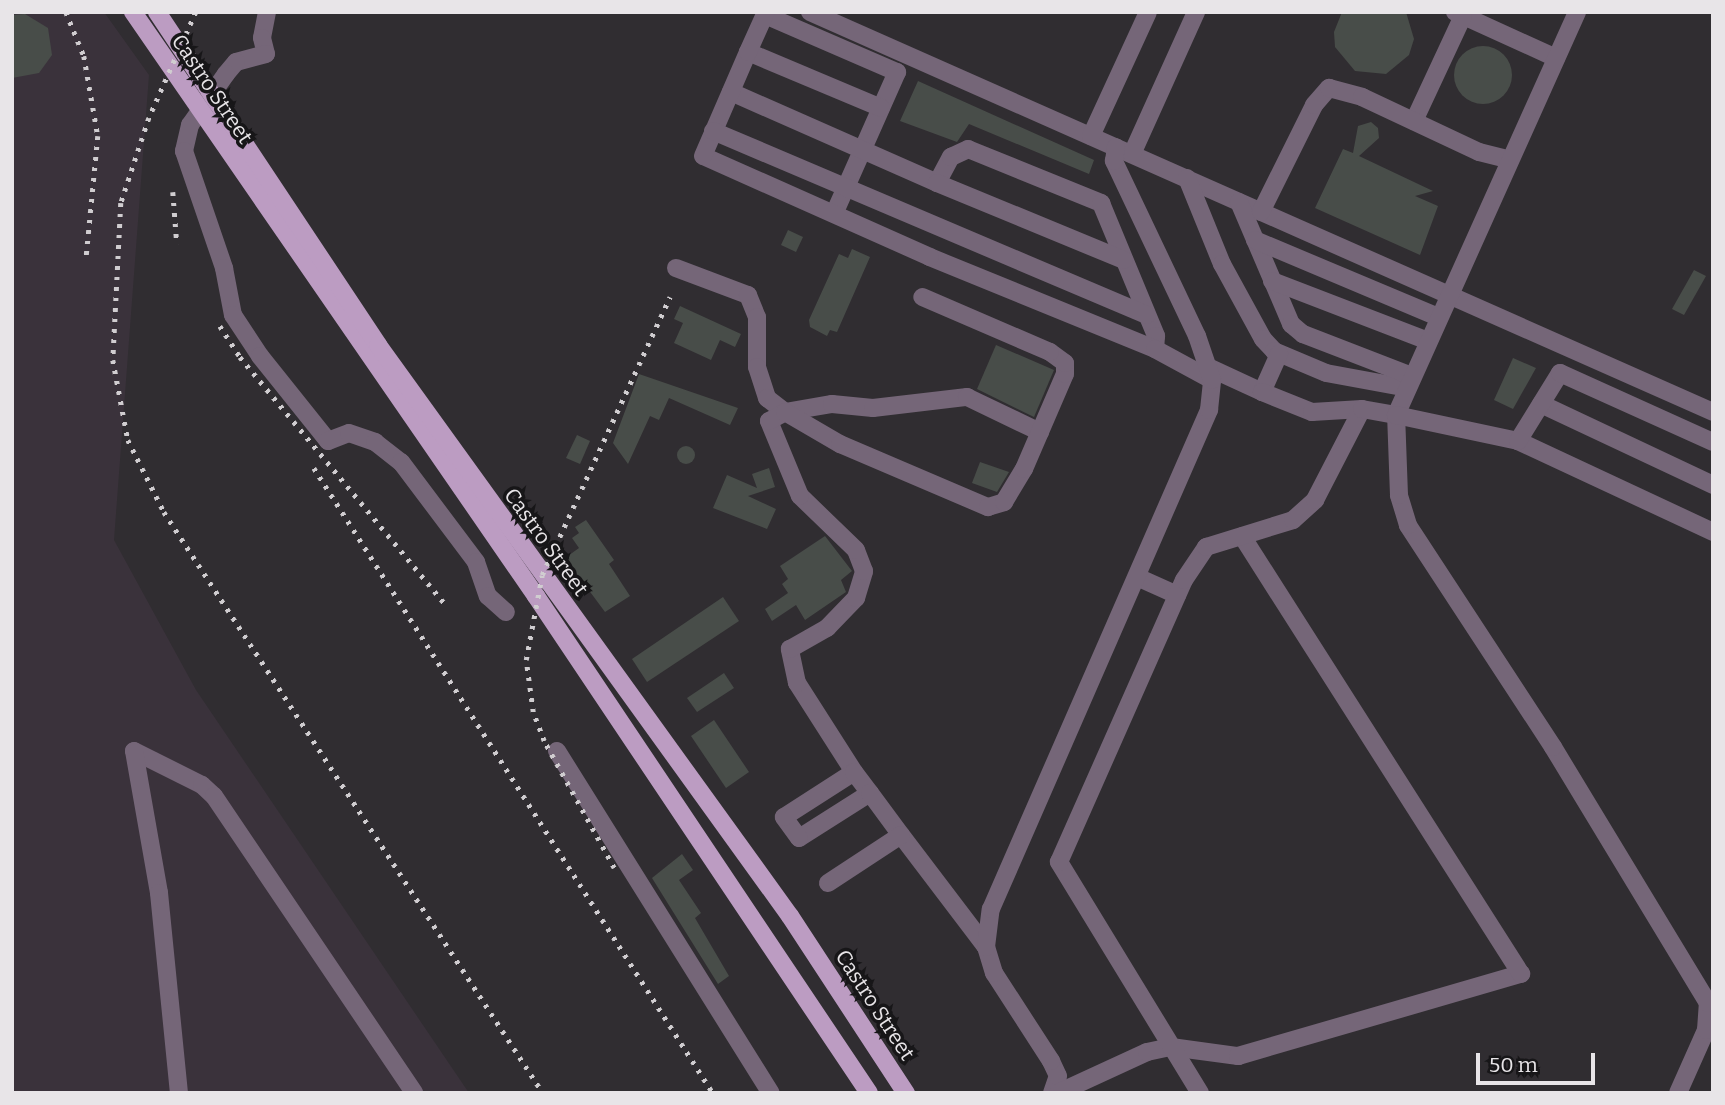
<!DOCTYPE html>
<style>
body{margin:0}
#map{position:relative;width:1725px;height:1105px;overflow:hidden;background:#302d31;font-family:Bitter,serif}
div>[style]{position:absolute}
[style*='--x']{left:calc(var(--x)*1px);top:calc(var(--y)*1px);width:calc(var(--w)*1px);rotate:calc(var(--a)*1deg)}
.built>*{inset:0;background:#3a323b}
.building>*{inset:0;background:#484d49}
.round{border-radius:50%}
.minor>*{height:18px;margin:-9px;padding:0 9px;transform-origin:9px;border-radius:9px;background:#756678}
.major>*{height:18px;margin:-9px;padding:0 9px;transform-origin:9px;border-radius:9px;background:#bc9cc2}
.rail>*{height:4.5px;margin-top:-2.25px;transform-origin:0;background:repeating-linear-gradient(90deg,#d0cdd0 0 3.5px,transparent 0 10.5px)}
span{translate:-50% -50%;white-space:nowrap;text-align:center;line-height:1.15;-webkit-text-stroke:7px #171618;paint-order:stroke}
.street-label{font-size:21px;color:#e8e5e8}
.frame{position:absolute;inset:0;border:14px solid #e8e5e8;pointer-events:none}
.scale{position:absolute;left:1476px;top:1053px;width:119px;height:32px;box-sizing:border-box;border:4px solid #e8e5e8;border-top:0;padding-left:9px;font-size:21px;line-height:24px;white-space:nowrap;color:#e8e5e8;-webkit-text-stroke:5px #171618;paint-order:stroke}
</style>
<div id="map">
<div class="built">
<i style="clip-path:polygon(12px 12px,104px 12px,149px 75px,114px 540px,196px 690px,469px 1093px,12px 1093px)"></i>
</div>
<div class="building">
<i style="clip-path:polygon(1342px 12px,1406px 12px,1414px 39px,1409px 55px,1386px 74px,1355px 71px,1335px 47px,1334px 32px)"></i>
<i style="clip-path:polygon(25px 14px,48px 28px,52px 55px,39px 73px,12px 78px,12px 15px)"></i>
<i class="round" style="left:1454px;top:46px;width:58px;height:58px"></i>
<i style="clip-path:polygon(918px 81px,1094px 160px,1089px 174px,969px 124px,957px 142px,900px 121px)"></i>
<i style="clip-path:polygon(1371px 122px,1378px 128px,1379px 138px,1359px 156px,1433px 191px,1415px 196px,1438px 206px,1420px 255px,1315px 208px,1343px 149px,1353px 153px,1358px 126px)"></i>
<i style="clip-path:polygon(788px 230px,803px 237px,796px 252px,781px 245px)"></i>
<i style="clip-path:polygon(852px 249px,870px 257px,837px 332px,830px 330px,827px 336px,810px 327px,809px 320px,839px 254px,848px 258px)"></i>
<i style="clip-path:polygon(1694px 270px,1706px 276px,1684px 315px,1672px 309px)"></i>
<i style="clip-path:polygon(680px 306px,741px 334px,735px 347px,720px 340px,711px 360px,674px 343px,683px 323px,674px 319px)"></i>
<i style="clip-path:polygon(996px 345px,1054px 370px,1034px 417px,977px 389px)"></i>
<i style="clip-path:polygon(1513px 358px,1536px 368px,1513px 409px,1494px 400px)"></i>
<i style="clip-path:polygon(639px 374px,738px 408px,730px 425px,669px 398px,659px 420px,650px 416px,628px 464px,613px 443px)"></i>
<i style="clip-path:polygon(577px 435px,590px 441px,580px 464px,566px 458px)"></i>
<i class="round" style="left:677px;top:446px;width:18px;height:18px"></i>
<i style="clip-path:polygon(980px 462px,1009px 472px,997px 492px,972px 483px)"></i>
<i style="clip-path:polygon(769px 468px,775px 487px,748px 496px,776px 509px,767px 529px,713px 508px,727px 475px,757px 488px,752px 474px)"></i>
<i style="clip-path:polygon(586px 520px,614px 560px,609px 564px,630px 596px,605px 612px,565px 558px,579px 548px,572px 538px,579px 533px,575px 527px)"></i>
<i style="clip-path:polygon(825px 536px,852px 571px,841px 580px,846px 592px,805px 620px,796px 605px,772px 621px,765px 609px,788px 593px,782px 584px,788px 579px,780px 566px)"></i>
<i style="clip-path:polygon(723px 597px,739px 621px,647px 682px,632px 659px)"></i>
<i style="clip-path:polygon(724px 673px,734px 688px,697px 712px,687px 698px)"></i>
<i style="clip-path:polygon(714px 720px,749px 772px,726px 788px,691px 736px)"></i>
<i style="clip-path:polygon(682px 854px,693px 870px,679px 880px,701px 913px,695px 918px,729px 976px,718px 984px,652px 878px)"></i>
</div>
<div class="minor">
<i style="--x:267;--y:12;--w:26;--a:101"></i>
<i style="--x:262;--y:38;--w:16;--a:76"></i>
<i style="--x:266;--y:54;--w:31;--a:165"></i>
<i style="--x:236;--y:62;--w:16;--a:130"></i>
<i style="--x:226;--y:74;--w:62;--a:125.2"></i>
<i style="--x:190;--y:125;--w:27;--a:103"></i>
<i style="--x:184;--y:151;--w:124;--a:71.1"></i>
<i style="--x:224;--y:268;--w:48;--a:79.2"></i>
<i style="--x:233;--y:315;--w:49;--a:56.6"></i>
<i style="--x:260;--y:356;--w:109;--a:51.3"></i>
<i style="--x:328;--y:441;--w:22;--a:-21"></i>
<i style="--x:349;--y:433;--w:28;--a:19"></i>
<i style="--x:375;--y:442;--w:33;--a:38"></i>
<i style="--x:401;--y:462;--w:125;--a:53.1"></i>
<i style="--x:476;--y:562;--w:36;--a:71"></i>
<i style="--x:488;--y:596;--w:24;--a:42"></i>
<i style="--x:810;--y:12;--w:988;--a:23.89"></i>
<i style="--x:1455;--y:12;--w:111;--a:24.5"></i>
<i style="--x:765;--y:15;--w:144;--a:23.4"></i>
<i style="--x:897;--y:72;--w:155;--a:113.9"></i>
<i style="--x:748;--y:52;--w:144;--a:22.8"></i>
<i style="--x:731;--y:92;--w:225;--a:23.8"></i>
<i style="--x:937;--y:183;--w:30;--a:-62"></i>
<i style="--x:951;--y:157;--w:19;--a:-25"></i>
<i style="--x:968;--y:149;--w:144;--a:22.1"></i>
<i style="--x:1101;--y:203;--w:144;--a:67.5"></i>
<i style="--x:1156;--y:336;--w:13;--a:94"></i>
<i style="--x:1155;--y:349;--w:243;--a:-157.8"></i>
<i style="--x:930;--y:257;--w:248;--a:-156"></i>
<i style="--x:703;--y:156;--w:113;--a:-66.6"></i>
<i style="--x:748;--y:52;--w:44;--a:-65.8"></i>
<i style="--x:1414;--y:121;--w:116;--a:-65"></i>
<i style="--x:713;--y:131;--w:471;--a:23"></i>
<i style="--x:1091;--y:136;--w:136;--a:-65.3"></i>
<i style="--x:1132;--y:154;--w:156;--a:-65.7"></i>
<i style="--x:1187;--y:178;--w:93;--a:67.9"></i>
<i style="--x:1222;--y:264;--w:85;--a:61.3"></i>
<i style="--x:1263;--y:339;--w:16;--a:47"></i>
<i style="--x:1274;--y:351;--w:56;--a:22.9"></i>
<i style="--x:1326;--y:373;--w:83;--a:10.4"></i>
<i style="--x:937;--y:183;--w:202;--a:22.4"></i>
<i style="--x:1239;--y:202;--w:133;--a:66.9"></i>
<i style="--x:1291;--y:324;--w:16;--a:40"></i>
<i style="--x:1303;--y:334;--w:117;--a:21.1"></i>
<i style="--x:1261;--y:212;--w:119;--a:-63.6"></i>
<i style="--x:1314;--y:105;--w:23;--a:-49"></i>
<i style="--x:1329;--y:88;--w:34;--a:15"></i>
<i style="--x:1362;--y:97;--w:129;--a:25.2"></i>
<i style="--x:1479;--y:152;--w:32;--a:14"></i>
<i style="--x:1255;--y:240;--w:199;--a:22.8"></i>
<i style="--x:676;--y:268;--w:77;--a:20.6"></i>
<i style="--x:748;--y:295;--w:24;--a:68"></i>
<i style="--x:757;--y:317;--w:50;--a:90"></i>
<i style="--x:757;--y:367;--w:33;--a:72"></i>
<i style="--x:767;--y:398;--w:23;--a:38"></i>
<i style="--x:785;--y:412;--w:48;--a:-9.7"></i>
<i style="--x:832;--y:404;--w:41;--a:5.6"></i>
<i style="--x:873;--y:408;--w:95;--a:-6.7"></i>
<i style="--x:967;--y:397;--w:81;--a:25.6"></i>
<i style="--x:1272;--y:281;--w:167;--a:21"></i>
<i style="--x:1155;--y:349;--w:65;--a:28.5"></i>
<i style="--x:1208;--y:367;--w:60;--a:24.8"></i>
<i style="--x:1262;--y:392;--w:42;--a:-65.9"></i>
<i style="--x:1262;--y:392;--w:54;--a:21.8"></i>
<i style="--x:1312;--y:412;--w:50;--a:-3.4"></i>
<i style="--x:1541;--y:404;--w:190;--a:25.2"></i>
<i style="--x:1518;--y:441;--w:215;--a:25"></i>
<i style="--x:1137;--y:577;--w:44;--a:24.2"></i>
<i style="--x:134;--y:751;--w:76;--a:26.6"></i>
<i style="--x:202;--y:785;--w:16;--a:43"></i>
<i style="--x:214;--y:796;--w:358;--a:56"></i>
<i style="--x:134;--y:751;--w:144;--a:80"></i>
<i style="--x:159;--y:893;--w:201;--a:84.3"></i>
<i style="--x:557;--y:751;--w:403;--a:58"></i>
<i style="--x:854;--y:772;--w:106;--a:-122.6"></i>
<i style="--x:797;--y:683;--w:35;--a:-102"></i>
<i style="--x:790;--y:649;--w:43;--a:-29.6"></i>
<i style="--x:827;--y:628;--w:42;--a:-46"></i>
<i style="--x:856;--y:598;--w:28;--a:-73"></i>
<i style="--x:864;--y:571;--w:22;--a:-111"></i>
<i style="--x:856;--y:550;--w:78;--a:-136"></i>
<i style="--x:800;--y:496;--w:81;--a:-112.5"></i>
<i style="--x:769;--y:421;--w:18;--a:-29"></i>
<i style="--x:785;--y:412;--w:64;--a:30.2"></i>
<i style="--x:840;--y:444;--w:161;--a:23.1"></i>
<i style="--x:988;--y:507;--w:17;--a:-17"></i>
<i style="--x:1004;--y:502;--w:39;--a:-59"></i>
<i style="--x:1024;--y:469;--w:103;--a:-66.7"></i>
<i style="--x:1065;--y:374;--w:11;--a:-90"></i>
<i style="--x:1065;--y:363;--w:19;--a:-144"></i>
<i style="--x:1050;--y:352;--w:139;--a:-156.7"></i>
<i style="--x:870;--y:793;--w:84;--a:147.6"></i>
<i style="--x:799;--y:838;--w:26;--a:-126"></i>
<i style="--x:784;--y:817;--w:83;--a:-32.7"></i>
<i style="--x:854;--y:772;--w:26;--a:53"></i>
<i style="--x:870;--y:793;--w:52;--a:53.6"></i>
<i style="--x:901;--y:835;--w:141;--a:52.8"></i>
<i style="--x:828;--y:883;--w:87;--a:-33.3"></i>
<i style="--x:1052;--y:1093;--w:18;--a:-71"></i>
<i style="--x:1058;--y:1076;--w:17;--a:-115"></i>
<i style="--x:1051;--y:1061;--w:105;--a:-122.9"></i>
<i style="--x:994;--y:973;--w:27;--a:-107"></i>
<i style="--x:986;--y:947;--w:38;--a:-83"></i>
<i style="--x:991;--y:909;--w:545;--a:-66.4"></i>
<i style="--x:1209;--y:410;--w:30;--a:-84"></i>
<i style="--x:1212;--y:380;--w:46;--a:-108.8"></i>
<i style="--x:1197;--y:336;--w:194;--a:-115.4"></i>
<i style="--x:1114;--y:161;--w:14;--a:-82"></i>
<i style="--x:1058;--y:1093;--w:98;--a:-24.7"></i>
<i style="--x:1147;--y:1052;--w:25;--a:-12"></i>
<i style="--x:1171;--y:1047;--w:68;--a:7.7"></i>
<i style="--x:1238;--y:1056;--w:295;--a:-16.2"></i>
<i style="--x:1521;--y:974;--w:519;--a:-122.5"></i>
<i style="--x:1200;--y:1093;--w:271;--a:-121.4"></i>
<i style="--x:1059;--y:862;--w:308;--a:-66.1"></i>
<i style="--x:1184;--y:580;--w:40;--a:-56"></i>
<i style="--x:1206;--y:547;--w:91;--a:-17.2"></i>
<i style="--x:1293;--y:520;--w:30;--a:-42"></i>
<i style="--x:1315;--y:500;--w:102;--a:-62.7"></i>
<i style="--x:1362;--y:409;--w:35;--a:10"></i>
<i style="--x:1396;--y:415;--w:442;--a:-65.8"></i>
<i style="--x:1678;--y:1093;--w:69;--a:-66"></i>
<i style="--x:1706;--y:1030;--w:27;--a:-86"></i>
<i style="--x:1708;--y:1003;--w:299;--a:-121.2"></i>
<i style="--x:1553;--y:747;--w:265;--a:-123.2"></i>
<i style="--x:1408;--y:525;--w:31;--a:-107"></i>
<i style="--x:1399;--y:495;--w:80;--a:-92.1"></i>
<i style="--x:1396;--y:415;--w:125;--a:12"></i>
<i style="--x:1518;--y:441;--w:80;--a:-58.3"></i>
<i style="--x:1560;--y:373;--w:168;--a:24.3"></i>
</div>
<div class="major">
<i style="--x:133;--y:12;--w:710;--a:55.39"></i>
<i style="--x:536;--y:596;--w:598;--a:56.18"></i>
<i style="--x:157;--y:12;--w:400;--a:56.4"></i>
<i style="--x:378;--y:345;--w:704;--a:54.19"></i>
<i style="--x:790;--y:916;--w:212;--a:56.8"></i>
</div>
<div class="rail">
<i style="--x:66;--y:12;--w:48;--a:67.8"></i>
<i style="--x:84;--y:56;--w:81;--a:80.1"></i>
<i style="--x:98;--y:136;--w:125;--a:95.5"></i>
<i style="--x:196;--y:12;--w:116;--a:113.9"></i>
<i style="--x:149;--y:118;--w:89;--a:108.2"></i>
<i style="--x:121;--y:203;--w:157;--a:92.9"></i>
<i style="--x:113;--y:360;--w:81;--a:79.4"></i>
<i style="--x:128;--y:440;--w:80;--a:63.4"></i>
<i style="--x:164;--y:512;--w:694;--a:56.88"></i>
<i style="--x:173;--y:192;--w:52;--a:85.6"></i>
<i style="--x:220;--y:326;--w:37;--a:57"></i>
<i style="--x:240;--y:357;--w:324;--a:50.3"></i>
<i style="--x:314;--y:468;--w:742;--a:57.45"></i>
<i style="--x:614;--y:868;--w:145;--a:-118.9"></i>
<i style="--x:544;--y:741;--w:31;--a:-111"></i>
<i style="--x:533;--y:712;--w:52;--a:-97.7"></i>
<i style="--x:526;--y:660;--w:86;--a:-79.3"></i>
<i style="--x:542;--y:575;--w:306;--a:-65.3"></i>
</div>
<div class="street-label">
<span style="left:212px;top:89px;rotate:56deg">Castro Street</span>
<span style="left:546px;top:542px;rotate:54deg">Castro Street</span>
<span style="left:875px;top:1005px;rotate:57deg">Castro Street</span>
</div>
<div class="frame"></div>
<div class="scale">50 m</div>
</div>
